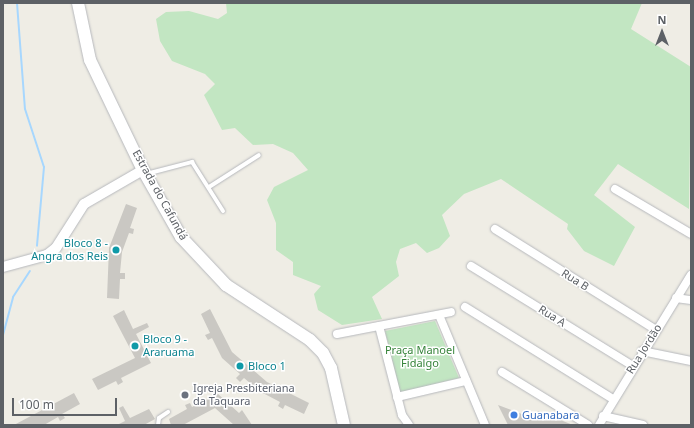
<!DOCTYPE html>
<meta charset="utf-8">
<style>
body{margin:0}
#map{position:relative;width:694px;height:428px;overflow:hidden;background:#efede5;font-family:"Noto Sans",sans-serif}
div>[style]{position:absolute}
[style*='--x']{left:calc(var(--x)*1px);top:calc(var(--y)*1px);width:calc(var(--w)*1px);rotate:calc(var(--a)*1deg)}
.green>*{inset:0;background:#c2e6c2}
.stream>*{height:2px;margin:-1px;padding:0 1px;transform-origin:1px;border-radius:1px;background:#a7d7fe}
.building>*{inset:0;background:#cac8c3}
.roads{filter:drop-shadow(0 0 1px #b6b8bc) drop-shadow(0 0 1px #b6b8bc)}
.service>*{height:4px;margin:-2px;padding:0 2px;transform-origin:2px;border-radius:2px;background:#fff}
.minor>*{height:8px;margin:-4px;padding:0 4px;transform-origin:4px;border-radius:4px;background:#fff}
.tertiary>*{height:10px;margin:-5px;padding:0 5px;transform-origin:5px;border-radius:5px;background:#fff}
.secondary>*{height:12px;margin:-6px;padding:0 6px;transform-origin:6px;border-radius:6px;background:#fff}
.dots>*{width:11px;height:11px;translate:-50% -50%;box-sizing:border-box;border:2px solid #fff;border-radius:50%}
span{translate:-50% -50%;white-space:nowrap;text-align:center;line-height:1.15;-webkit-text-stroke:3px #fff;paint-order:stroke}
.street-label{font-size:11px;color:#5d6166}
.culture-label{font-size:11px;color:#0d838f}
.right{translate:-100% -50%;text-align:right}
.left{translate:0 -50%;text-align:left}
.park-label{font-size:11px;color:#36843a}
.worship-label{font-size:11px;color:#5b616d}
.shop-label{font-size:11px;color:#366cbe}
.frame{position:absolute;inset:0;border:4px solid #5d6166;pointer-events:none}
.north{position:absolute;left:642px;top:12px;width:40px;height:40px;-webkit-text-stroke:3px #fff;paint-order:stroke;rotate:0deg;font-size:11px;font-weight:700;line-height:16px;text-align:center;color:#5d6166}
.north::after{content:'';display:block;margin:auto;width:14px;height:18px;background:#5d6166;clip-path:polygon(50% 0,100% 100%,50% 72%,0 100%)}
.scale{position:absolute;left:12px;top:398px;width:105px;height:18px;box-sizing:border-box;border:2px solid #5d6166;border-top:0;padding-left:5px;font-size:12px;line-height:14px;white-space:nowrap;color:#5d6166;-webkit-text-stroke:3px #fff;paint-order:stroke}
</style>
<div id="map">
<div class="green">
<i style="clip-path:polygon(226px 3px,642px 3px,631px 29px,691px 67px,689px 209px,618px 164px,594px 195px,635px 227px,614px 266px,584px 251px,567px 229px,568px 224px,501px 179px,464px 194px,442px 215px,450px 236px,439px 248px,427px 253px,416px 243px,400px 249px,396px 262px,399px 276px,372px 297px,382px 319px,342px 325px,318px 310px,314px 294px,321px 286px,293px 275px,293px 262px,276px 250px,276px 223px,267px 200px,274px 187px,308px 170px,293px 153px,273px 144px,253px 145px,235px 128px,222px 130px,204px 95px,215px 84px,205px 74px,172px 61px,160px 41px,156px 19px,166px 12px,189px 11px,218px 19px,227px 13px)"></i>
<i style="clip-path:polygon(435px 321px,459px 378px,400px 393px,385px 331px)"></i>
</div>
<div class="stream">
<i style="--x:17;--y:3;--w:106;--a:85.7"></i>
<i style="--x:25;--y:109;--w:61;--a:71.9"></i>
<i style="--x:44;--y:167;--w:79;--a:95.1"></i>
<i style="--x:3;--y:335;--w:39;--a:-75"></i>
<i style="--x:13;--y:297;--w:31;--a:-57"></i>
</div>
<div class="building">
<i style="clip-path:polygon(126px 204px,137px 208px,130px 228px,134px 229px,133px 234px,129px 233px,122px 252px,120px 273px,125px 273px,125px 279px,120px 279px,119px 299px,107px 298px,109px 248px)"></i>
<i style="clip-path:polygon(210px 309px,232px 352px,267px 382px,309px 403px,304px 414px,285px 405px,283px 409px,278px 406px,280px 402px,261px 392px,244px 378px,240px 382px,236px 378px,240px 374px,222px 358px,212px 338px,208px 340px,205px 335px,210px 333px,201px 314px)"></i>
<i style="clip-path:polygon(124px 310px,133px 329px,147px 323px,149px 327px,136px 334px,151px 363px,121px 378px,123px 382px,118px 385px,116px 381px,98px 390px,92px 379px,135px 358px,113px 316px)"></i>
<i style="clip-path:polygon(74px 393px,80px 404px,62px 414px,65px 418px,60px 421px,58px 417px,44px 425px,14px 425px)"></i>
<i style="clip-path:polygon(218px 394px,239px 413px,242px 410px,252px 425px,234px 425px,215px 408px,183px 425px,171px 425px,169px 419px,187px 409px,185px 405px,190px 403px,192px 407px)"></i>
<i style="clip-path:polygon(498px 405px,535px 419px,538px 411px,573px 425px,508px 425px)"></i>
<i style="clip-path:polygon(123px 406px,130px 418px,149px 409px,155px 419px,144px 425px,117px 425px,125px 421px,119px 408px)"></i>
</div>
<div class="roads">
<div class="service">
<i style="--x:146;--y:174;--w:48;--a:-14.6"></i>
<i style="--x:192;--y:162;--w:58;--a:57.7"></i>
<i style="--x:209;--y:187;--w:59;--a:-32.6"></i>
<i style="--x:158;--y:425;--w:7;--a:-82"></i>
<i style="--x:159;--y:418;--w:11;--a:-34"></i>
</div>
<div class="minor">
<i style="--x:615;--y:189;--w:88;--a:30.6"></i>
<i style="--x:495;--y:229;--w:190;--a:32.1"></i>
<i style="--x:471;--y:266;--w:190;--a:31.7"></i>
<i style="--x:676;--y:298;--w:15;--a:8"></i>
<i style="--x:465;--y:307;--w:174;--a:31.9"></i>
<i style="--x:439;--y:315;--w:119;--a:67.3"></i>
<i style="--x:379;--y:326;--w:92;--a:75.5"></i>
<i style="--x:402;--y:415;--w:12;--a:55"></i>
<i style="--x:337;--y:334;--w:116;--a:-10.9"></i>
<i style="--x:642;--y:351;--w:50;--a:11.5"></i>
<i style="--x:502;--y:372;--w:101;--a:31.6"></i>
<i style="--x:397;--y:397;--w:71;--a:-13.1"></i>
<i style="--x:603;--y:416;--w:41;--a:12.7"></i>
<i style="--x:599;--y:425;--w:176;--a:-58.5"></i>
</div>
<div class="tertiary">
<i style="--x:3;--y:267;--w:46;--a:-15.3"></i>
<i style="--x:47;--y:255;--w:11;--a:-38"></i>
<i style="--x:56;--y:248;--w:52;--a:-57.5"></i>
<i style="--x:84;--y:204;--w:68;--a:-30"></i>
</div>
<div class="secondary">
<i style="--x:78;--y:3;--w:58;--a:78.1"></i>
<i style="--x:90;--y:60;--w:122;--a:64.3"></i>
<i style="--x:143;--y:170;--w:77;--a:60.4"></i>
<i style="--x:181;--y:237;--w:66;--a:46.8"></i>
<i style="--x:226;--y:285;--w:100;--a:33.2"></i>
<i style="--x:310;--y:340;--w:18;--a:45"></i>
<i style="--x:323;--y:353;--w:17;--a:62"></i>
<i style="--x:331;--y:368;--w:58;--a:77.2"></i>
</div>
</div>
<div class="dots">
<i style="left:116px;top:250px;background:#0f9aa8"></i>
<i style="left:135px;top:346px;background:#0f9aa8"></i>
<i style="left:240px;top:366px;background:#0f9aa8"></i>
<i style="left:185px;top:395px;background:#6b7280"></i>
<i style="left:514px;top:415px;background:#3f7fe0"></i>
</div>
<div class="street-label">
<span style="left:160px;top:195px;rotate:61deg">Estrada do Cafundá</span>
<span style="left:575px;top:280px;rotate:32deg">Rua B</span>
<span style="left:552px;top:316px;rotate:32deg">Rua A</span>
<span style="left:644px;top:349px;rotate:-58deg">Rua Jordão</span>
</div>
<div class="culture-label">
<span class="right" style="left:108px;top:250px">Bloco 8 -<br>Angra dos Reis</span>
<span class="left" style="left:143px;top:346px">Bloco 9 -<br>Araruama</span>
<span class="left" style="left:248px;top:366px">Bloco 1</span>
</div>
<div class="park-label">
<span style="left:420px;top:357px">Praça Manoel<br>Fidalgo</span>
</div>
<div class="worship-label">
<span class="left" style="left:193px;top:395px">Igreja Presbiteriana<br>da Taquara</span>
</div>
<div class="shop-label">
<span class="left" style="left:522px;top:415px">Guanabara</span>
</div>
<div class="frame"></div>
<div class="north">N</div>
<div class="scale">100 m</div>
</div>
